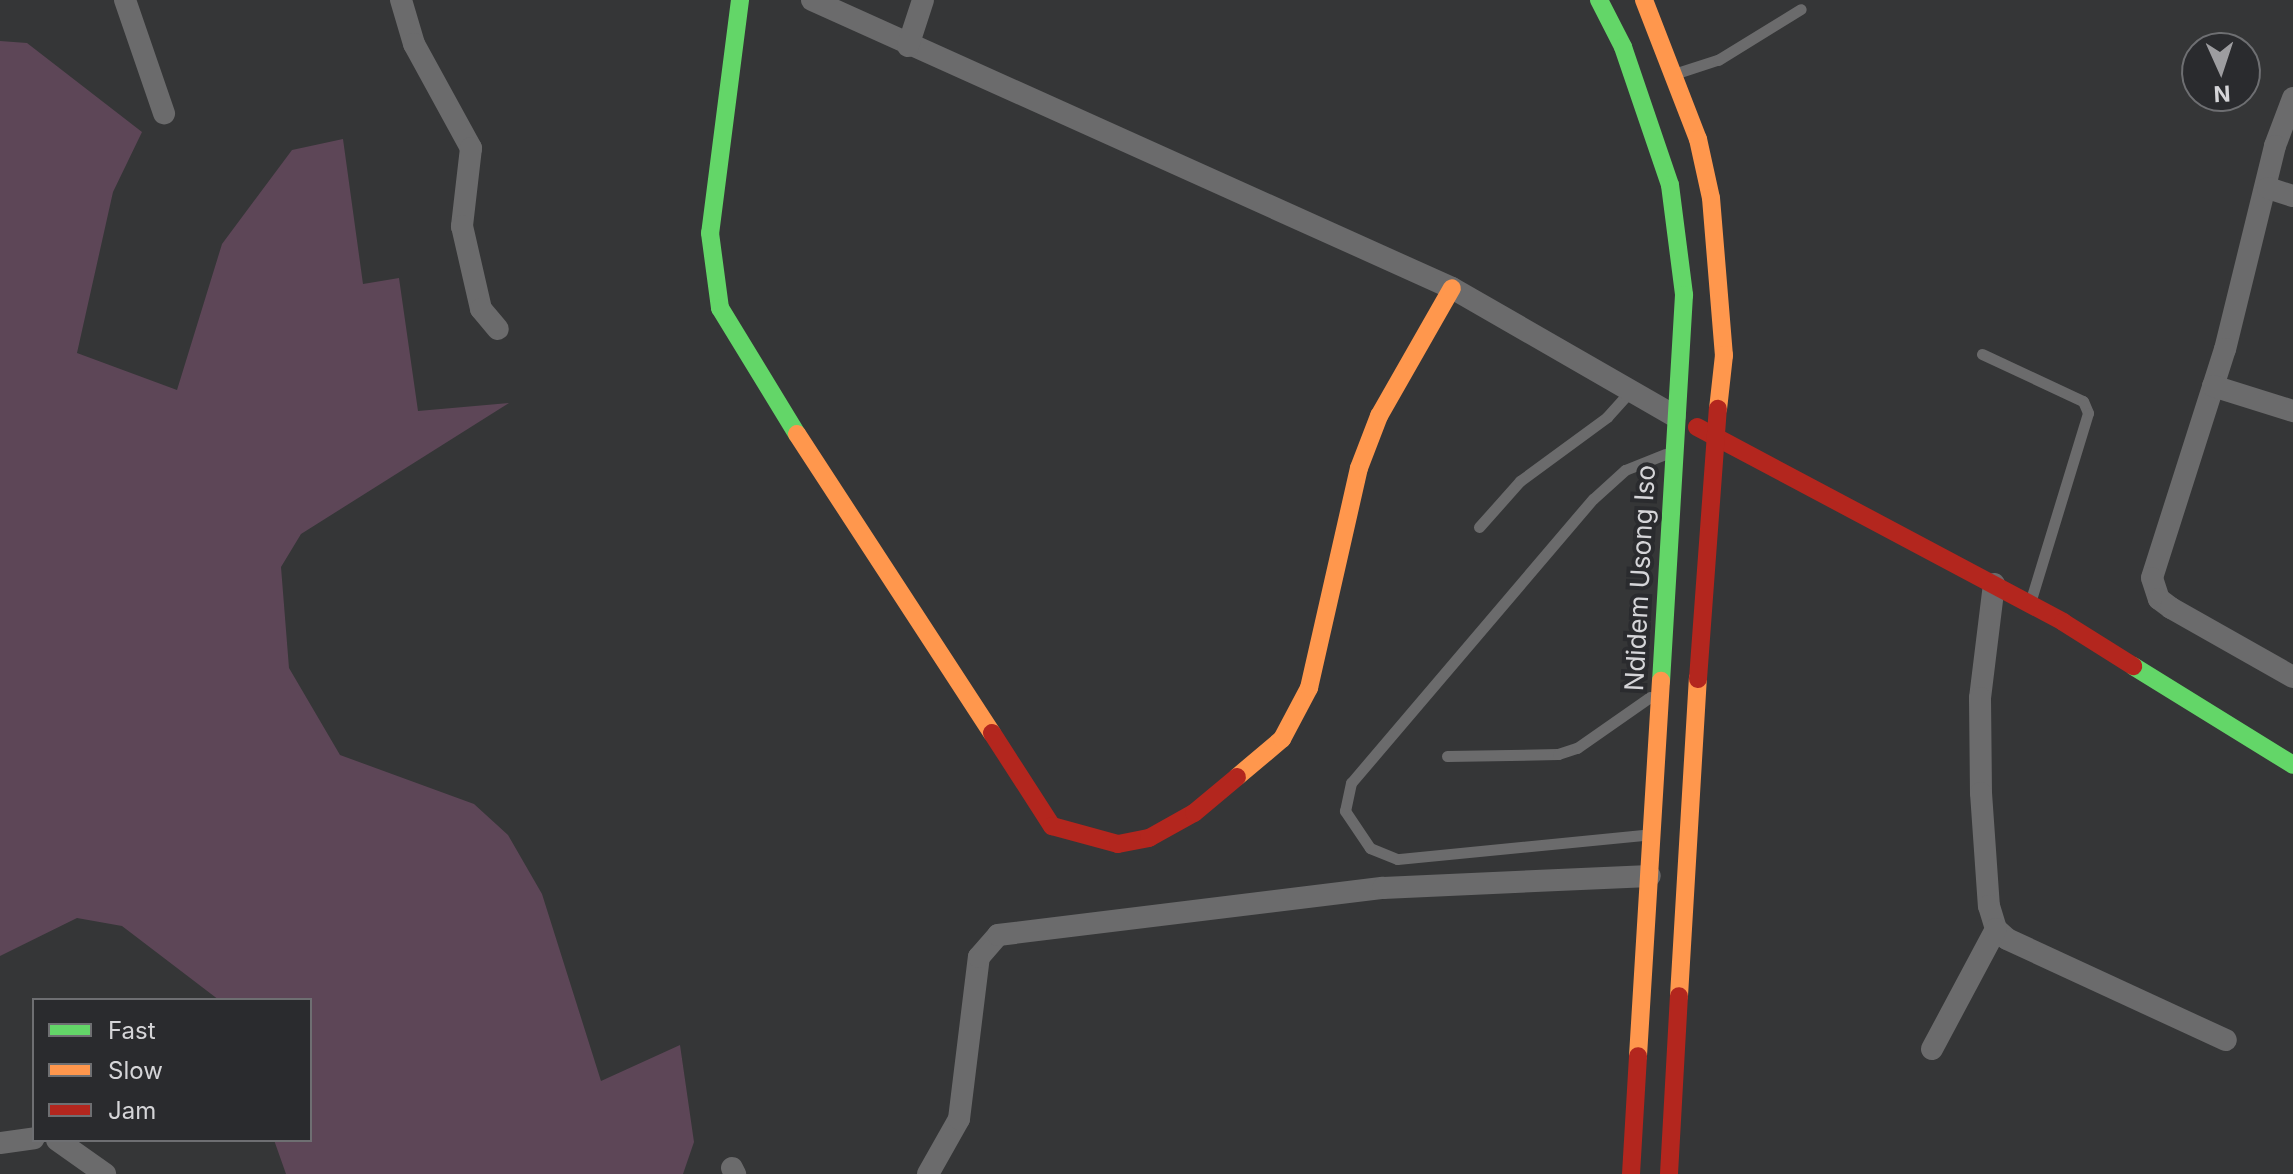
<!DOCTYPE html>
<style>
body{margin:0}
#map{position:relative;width:2293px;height:1174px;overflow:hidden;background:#353637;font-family:Inter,sans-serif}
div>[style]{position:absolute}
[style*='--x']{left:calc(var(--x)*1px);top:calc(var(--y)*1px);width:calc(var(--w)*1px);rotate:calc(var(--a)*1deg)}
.green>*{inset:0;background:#5d4657}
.lane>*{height:11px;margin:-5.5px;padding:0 5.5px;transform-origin:5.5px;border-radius:5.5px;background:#6b6b6c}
.street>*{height:22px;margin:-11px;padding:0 11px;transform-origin:11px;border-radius:11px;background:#6b6b6c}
.fast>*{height:18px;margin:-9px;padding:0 9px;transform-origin:9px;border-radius:9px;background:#63d668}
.slow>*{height:18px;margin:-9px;padding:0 9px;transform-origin:9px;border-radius:9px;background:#ff974d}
.jam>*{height:18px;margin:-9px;padding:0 9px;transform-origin:9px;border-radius:9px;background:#b3261e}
span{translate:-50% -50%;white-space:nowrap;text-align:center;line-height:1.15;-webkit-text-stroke:8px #2a2b2e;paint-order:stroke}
.street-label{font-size:26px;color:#d5d5d8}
.legend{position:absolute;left:32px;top:998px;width:280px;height:144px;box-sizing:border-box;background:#2a2b2e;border:2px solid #6e6f72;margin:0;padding:10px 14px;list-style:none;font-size:24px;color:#d5d5d8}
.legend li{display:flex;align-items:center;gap:16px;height:40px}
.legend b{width:40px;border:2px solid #6e6f72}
.north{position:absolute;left:2181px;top:32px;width:80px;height:80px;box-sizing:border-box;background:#2a2b2e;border:2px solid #6e6f72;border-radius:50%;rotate:177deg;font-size:22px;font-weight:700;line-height:32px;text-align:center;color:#d5d5d8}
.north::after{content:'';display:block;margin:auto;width:28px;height:36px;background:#9d9da0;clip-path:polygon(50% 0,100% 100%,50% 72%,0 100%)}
</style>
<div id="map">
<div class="green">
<i style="clip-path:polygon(0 41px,27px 43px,142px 132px,113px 192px,77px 353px,177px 390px,222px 244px,292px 150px,343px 139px,363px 284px,399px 278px,418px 411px,509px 403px,301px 534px,281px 567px,289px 668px,340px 755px,474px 804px,508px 835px,542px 894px,601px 1081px,680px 1045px,694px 1142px,683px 1174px,286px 1174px,274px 1140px,310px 1140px,310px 1000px,219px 1000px,122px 926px,77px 918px,0 956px)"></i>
</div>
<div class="lane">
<i style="--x:1680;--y:72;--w:40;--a:-18"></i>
<i style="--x:1718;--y:60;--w:97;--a:-31.6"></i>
<i style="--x:1982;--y:354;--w:111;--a:25"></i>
<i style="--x:2083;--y:401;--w:13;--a:67"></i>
<i style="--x:2088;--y:413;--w:199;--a:107"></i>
<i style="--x:1479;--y:527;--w:62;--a:-48.3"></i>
<i style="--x:1520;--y:481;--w:108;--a:-36.3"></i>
<i style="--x:1607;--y:417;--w:36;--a:-48"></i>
<i style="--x:1447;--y:756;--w:111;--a:-1"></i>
<i style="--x:1558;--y:754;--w:20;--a:-18"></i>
<i style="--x:1577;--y:748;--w:89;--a:-34.9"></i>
<i style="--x:1643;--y:835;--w:247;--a:174.4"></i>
<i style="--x:1397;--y:859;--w:29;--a:-158"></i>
<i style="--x:1370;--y:848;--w:45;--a:-124"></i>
<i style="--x:1345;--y:811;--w:29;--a:-78"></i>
<i style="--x:1351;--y:783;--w:373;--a:-49.6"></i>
<i style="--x:1593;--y:499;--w:43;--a:-42.2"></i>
<i style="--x:1625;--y:470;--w:43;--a:-21.8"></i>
</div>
<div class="street">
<i style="--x:125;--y:0;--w:120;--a:71"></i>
<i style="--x:401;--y:0;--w:46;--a:73.5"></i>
<i style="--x:414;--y:44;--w:119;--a:61.3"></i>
<i style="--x:471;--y:148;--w:79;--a:96.6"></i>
<i style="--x:462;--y:226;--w:85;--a:77.1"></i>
<i style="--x:481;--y:309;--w:26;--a:50"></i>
<i style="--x:812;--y:0;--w:702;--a:24.23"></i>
<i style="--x:1452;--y:288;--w:257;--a:29.9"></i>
<i style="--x:908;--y:46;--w:48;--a:-71.9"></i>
<i style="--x:2293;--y:98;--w:51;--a:110.6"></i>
<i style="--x:2275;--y:146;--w:209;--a:103.8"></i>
<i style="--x:2225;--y:349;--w:240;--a:107.7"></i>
<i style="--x:2152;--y:578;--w:22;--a:72"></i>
<i style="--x:2159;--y:599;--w:15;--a:37"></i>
<i style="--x:2171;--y:608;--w:140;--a:29.5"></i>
<i style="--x:2268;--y:188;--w:26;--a:18"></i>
<i style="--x:2213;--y:386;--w:84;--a:17.4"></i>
<i style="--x:1994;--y:584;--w:115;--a:97"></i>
<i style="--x:1980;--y:698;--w:95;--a:89.4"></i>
<i style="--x:1981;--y:793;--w:113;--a:86"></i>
<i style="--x:1989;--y:906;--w:24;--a:73"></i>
<i style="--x:1996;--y:929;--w:15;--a:42"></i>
<i style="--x:2007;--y:939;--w:241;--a:24.8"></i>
<i style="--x:1932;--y:1049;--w:136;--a:-61.9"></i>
<i style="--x:57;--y:1140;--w:59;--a:35.3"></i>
<i style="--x:0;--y:1143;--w:34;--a:-8"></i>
<i style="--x:732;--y:1168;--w:7;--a:63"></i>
<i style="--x:928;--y:1174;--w:63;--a:-60.6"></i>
<i style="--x:959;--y:1119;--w:163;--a:-83"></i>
<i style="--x:979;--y:957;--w:29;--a:-49"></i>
<i style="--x:998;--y:935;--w:388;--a:-7"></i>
<i style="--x:1383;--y:888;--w:267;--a:-2.6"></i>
</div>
<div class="fast">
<i style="--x:740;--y:0;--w:235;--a:97.3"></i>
<i style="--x:710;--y:233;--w:76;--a:82.4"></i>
<i style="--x:720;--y:308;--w:148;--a:58.6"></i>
<i style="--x:1599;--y:0;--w:53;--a:62.9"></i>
<i style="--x:1623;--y:47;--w:146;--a:71.2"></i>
<i style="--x:1670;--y:185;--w:111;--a:82.7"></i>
<i style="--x:1684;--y:295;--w:387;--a:93.4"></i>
<i style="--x:2133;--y:666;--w:188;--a:31.7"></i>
</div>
<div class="slow">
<i style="--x:1644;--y:0;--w:149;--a:68.8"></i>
<i style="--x:1698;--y:139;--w:60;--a:77.6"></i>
<i style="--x:1711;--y:198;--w:158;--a:85.3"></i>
<i style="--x:1724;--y:355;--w:54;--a:96.3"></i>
<i style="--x:797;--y:434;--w:357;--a:56.9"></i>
<i style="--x:1237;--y:777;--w:59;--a:-40.2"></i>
<i style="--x:1282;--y:739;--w:58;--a:-62.1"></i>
<i style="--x:1309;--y:688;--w:226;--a:-77.2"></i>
<i style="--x:1359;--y:468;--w:56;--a:-69"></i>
<i style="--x:1379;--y:416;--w:147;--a:-60.3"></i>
<i style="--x:1679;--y:996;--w:318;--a:-86.6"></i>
<i style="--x:1638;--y:1056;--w:376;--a:-86.5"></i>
</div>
<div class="jam">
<i style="--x:1697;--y:427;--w:415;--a:28"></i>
<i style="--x:2063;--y:622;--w:83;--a:32.2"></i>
<i style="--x:1698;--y:679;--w:271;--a:-85.8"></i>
<i style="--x:992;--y:733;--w:111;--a:57.2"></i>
<i style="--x:1052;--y:826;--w:68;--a:15.3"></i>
<i style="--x:1118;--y:844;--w:32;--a:-11"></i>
<i style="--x:1149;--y:838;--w:51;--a:-29.1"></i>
<i style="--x:1194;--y:813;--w:56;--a:-39.9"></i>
<i style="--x:1631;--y:1174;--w:118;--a:-86.6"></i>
<i style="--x:1669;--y:1174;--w:178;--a:-86.8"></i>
</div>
<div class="street-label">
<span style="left:1640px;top:578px;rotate:-87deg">Ndidem Usong Iso</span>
</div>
<ul class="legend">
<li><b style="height:10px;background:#63d668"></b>Fast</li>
<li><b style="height:10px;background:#ff974d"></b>Slow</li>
<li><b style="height:10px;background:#b3261e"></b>Jam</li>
</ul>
<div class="north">N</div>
</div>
